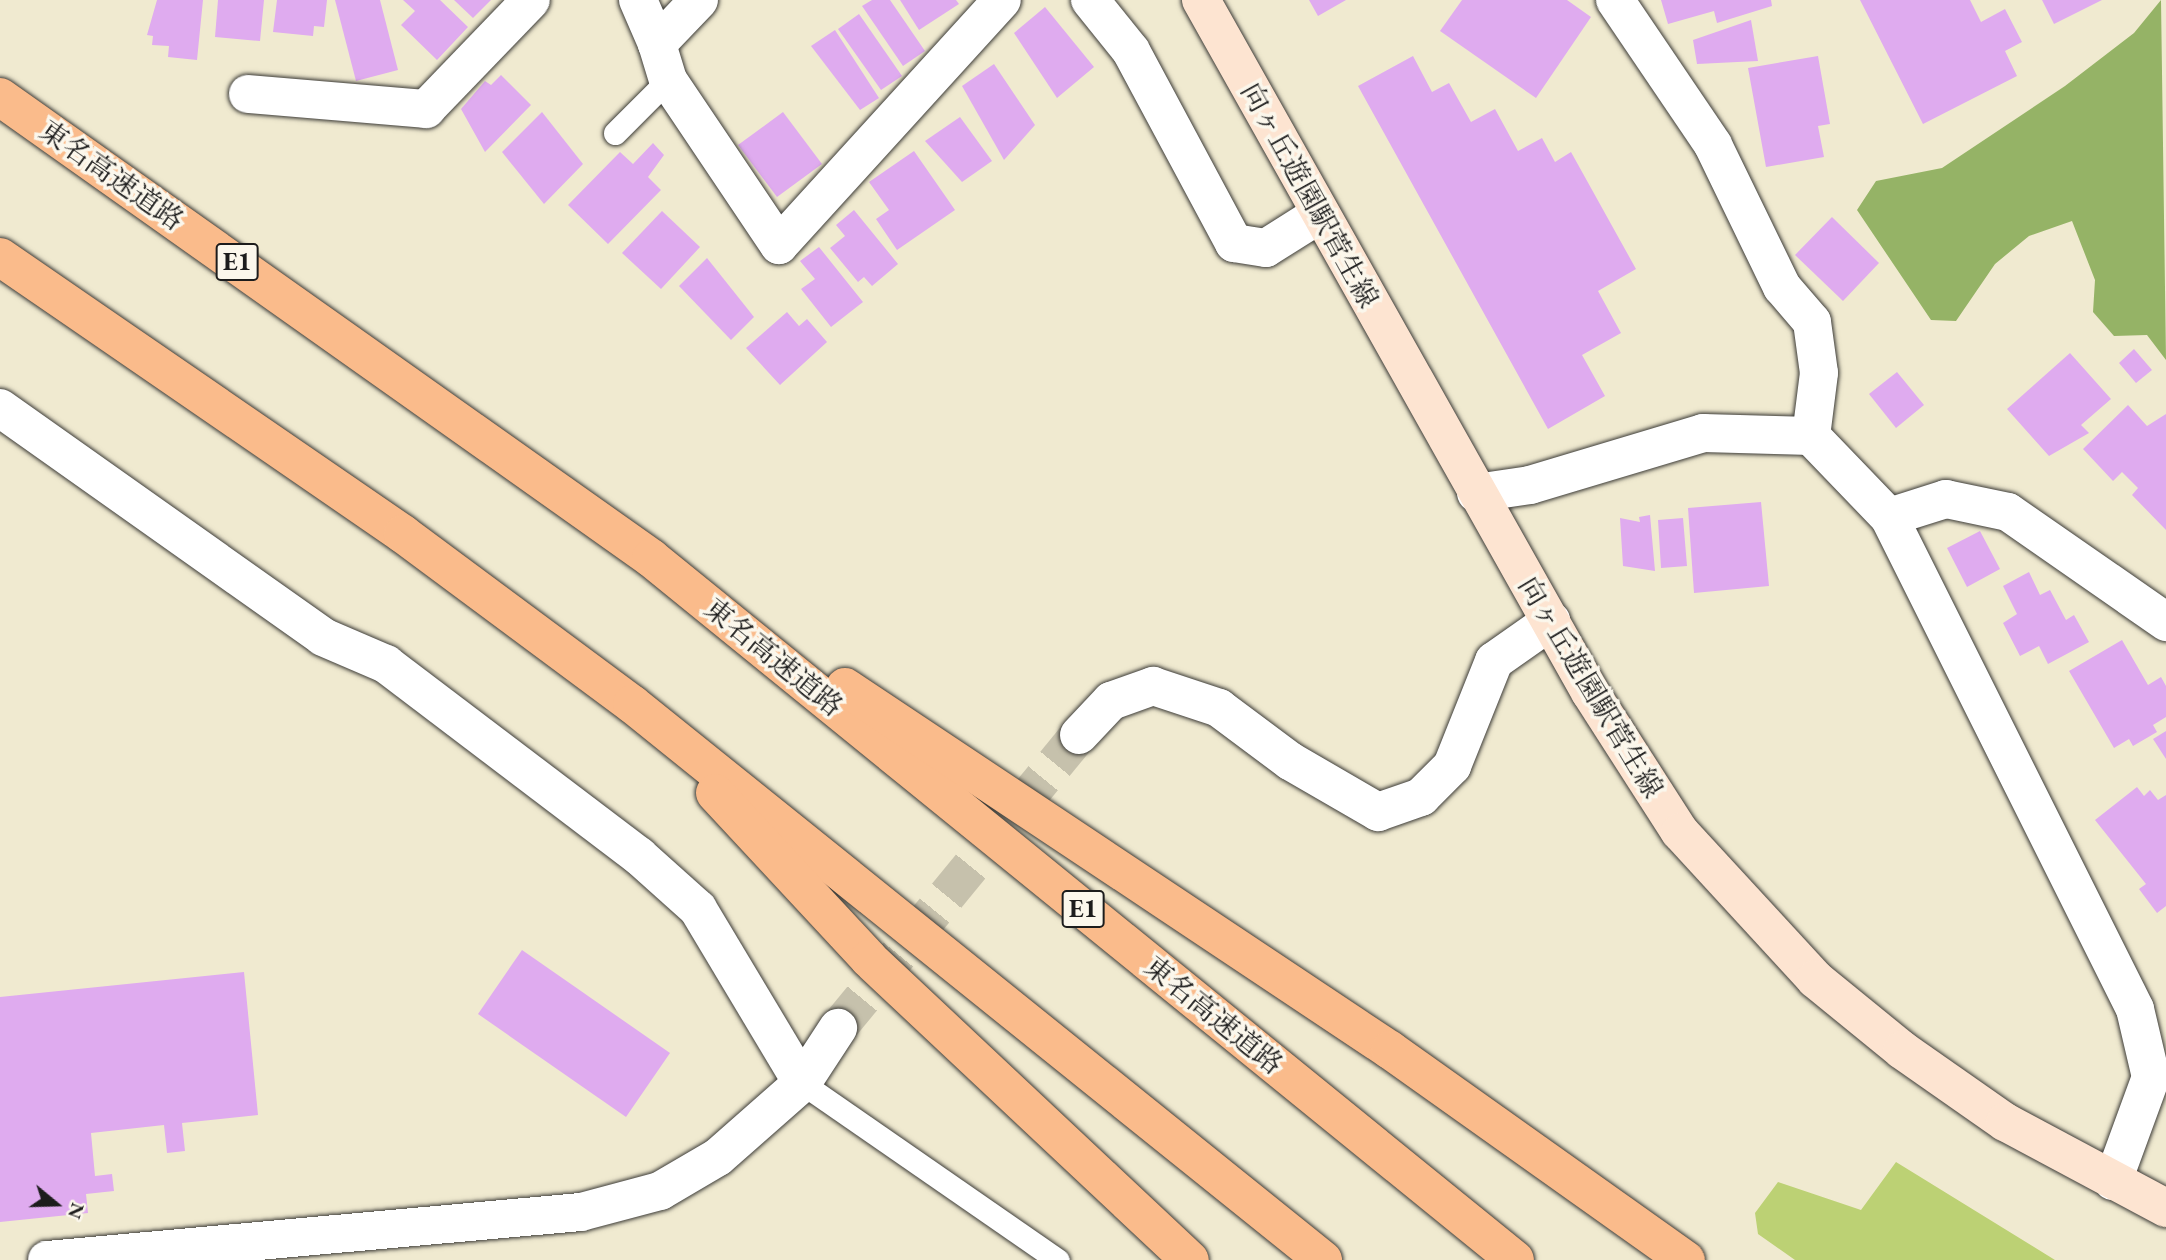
<!DOCTYPE html>
<meta charset="utf-8">
<style>
body{margin:0}
#map{position:relative;width:2166px;height:1260px;overflow:hidden;background:#f0ead0;font-family:"EB Garamond","Noto Serif JP",serif}
div>[style]{position:absolute}
[style*='--x']{left:calc(var(--x)*1px);top:calc(var(--y)*1px);width:calc(var(--w)*1px);rotate:calc(var(--a)*1deg)}
.green>*{inset:0;background:#bcd174}
.forest>*{inset:0;background:#95b366}
.building>*{inset:0;background:#dfabef}
.street-tunnel>*{height:38px;margin-top:-19px;transform-origin:0;background:repeating-linear-gradient(90deg,#c6c1ac 0 38px,transparent 0 57px)}
.roads{filter:drop-shadow(0 0 2px #3c3b37) drop-shadow(0 0 2px #3c3b37)}
.lane>*{height:23px;margin:-11.5px;padding:0 11.5px;transform-origin:11.5px;border-radius:11.5px;background:#fff}
.street>*{height:38px;margin:-19px;padding:0 19px;transform-origin:19px;border-radius:19px;background:#fff}
.secondary>*{height:38px;margin:-19px;padding:0 19px;transform-origin:19px;border-radius:19px;background:#fde4d1}
.highway>*{height:38px;margin:-19px;padding:0 19px;transform-origin:19px;border-radius:19px;background:#fabb8b}
span{translate:-50% -50%;white-space:nowrap;text-align:center;line-height:1.15;-webkit-text-stroke:7px #fbf7ec;paint-order:stroke}
.shield-label span{padding:2px 5px;background:#fbf7ec;border:2px solid;border-radius:5px;-webkit-text-stroke-width:0}
.shield-label{font-size:26px;color:#1c1c1c;font-weight:700}
.street-label{font-size:28px;color:#1c1c1c}
.north{position:absolute;left:21px;top:1169px;width:70px;height:70px;-webkit-text-stroke:5px #fbf7ec;paint-order:stroke;rotate:109deg;font-size:19px;font-weight:700;line-height:28px;text-align:center;color:#1c1c1c}
.north::after{content:'';display:block;margin:auto;width:24px;height:32px;background:#1c1c1c;clip-path:polygon(50% 0,100% 100%,50% 72%,0 100%)}
</style>
<div id="map">
<div class="green">
<i style="clip-path:polygon(1896px 1162px,2055px 1260px,1795px 1260px,1758px 1234px,1755px 1213px,1778px 1182px,1861px 1210px)"></i>
</div>
<div class="forest">
<i style="clip-path:polygon(2161px 0,2166px 360px,2147px 335px,2114px 336px,2093px 312px,2095px 280px,2072px 221px,2029px 236px,1995px 264px,1956px 321px,1931px 320px,1857px 210px,1876px 181px,1942px 168px,2065px 86px,2134px 33px)"></i>
</div>
<div class="building">
<i style="clip-path:polygon(157px 0,203px 0,197px 60px,168px 57px,169px 46px,152px 45px,153px 36px,147px 35px)"></i>
<i style="clip-path:polygon(218px 0,264px 0,260px 41px,215px 37px)"></i>
<i style="clip-path:polygon(277px 0,327px 0,324px 27px,314px 26px,313px 36px,273px 32px)"></i>
<i style="clip-path:polygon(335px 0,380px 0,398px 70px,356px 81px)"></i>
<i style="clip-path:polygon(403px 0,440px 0,468px 27px,437px 60px,401px 25px,415px 11px)"></i>
<i style="clip-path:polygon(454px 0,491px 0,473px 18px)"></i>
<i style="clip-path:polygon(872px 0,890px 0,925px 51px,903px 66px,862px 6px)"></i>
<i style="clip-path:polygon(900px 0,956px 0,959px 4px,919px 30px)"></i>
<i style="clip-path:polygon(1309px 0,1346px 0,1318px 16px)"></i>
<i style="clip-path:polygon(1462px 0,1567px 0,1591px 17px,1536px 98px,1440px 31px)"></i>
<i style="clip-path:polygon(1661px 0,1771px 0,1772px 6px,1717px 23px,1714px 11px,1668px 24px)"></i>
<i style="clip-path:polygon(1860px 0,1970px 0,1981px 22px,2005px 9px,2022px 42px,2005px 51px,2017px 76px,1923px 124px)"></i>
<i style="clip-path:polygon(2042px 0,2102px 0,2054px 24px)"></i>
<i style="clip-path:polygon(1045px 7px,1094px 67px,1057px 98px,1014px 33px)"></i>
<i style="clip-path:polygon(859px 14px,902px 76px,881px 90px,838px 29px)"></i>
<i style="clip-path:polygon(1751px 20px,1758px 61px,1697px 64px,1693px 40px)"></i>
<i style="clip-path:polygon(835px 30px,879px 98px,860px 110px,811px 46px)"></i>
<i style="clip-path:polygon(1413px 56px,1432px 92px,1449px 83px,1471px 122px,1495px 109px,1518px 151px,1542px 138px,1555px 162px,1571px 152px,1636px 269px,1598px 291px,1621px 333px,1582px 355px,1605px 396px,1548px 429px,1358px 86px)"></i>
<i style="clip-path:polygon(1818px 56px,1830px 124px,1818px 126px,1824px 157px,1766px 167px,1748px 68px)"></i>
<i style="clip-path:polygon(994px 64px,1035px 125px,1004px 160px,962px 86px)"></i>
<i style="clip-path:polygon(501px 75px,531px 105px,485px 152px,461px 109px,485px 81px,491px 85px)"></i>
<i style="clip-path:polygon(542px 112px,583px 164px,544px 204px,502px 152px)"></i>
<i style="clip-path:polygon(783px 112px,822px 164px,777px 197px,738px 145px)"></i>
<i style="clip-path:polygon(960px 117px,992px 161px,962px 182px,925px 141px)"></i>
<i style="clip-path:polygon(653px 143px,664px 155px,648px 177px,661px 190px,608px 244px,568px 205px,620px 152px,633px 164px)"></i>
<i style="clip-path:polygon(914px 151px,955px 210px,897px 250px,876px 219px,889px 210px,869px 182px)"></i>
<i style="clip-path:polygon(854px 210px,898px 264px,872px 286px,864px 277px,858px 282px,830px 248px,845px 236px,836px 225px)"></i>
<i style="clip-path:polygon(662px 211px,700px 247px,661px 289px,622px 253px)"></i>
<i style="clip-path:polygon(1832px 217px,1879px 263px,1843px 301px,1795px 255px)"></i>
<i style="clip-path:polygon(819px 247px,863px 302px,831px 327px,801px 289px,815px 279px,800px 261px)"></i>
<i style="clip-path:polygon(707px 258px,754px 317px,731px 340px,679px 286px)"></i>
<i style="clip-path:polygon(787px 312px,799px 326px,807px 319px,827px 342px,780px 385px,746px 348px)"></i>
<i style="clip-path:polygon(2134px 349px,2152px 370px,2136px 383px,2119px 363px)"></i>
<i style="clip-path:polygon(2070px 353px,2111px 399px,2081px 425px,2089px 433px,2049px 456px,2007px 409px)"></i>
<i style="clip-path:polygon(1897px 372px,1924px 405px,1896px 428px,1869px 394px)"></i>
<i style="clip-path:polygon(2128px 405px,2147px 426px,2166px 414px,2166px 530px,2132px 495px,2138px 488px,2122px 472px,2113px 481px,2083px 449px)"></i>
<i style="clip-path:polygon(1761px 502px,1769px 586px,1694px 593px,1688px 508px)"></i>
<i style="clip-path:polygon(1650px 515px,1655px 571px,1623px 566px,1620px 518px,1640px 522px,1639px 517px)"></i>
<i style="clip-path:polygon(1683px 518px,1687px 566px,1661px 568px,1658px 520px)"></i>
<i style="clip-path:polygon(1980px 531px,2000px 569px,1967px 587px,1947px 548px)"></i>
<i style="clip-path:polygon(2029px 572px,2040px 595px,2050px 590px,2066px 620px,2074px 615px,2089px 642px,2048px 664px,2039px 646px,2020px 656px,2003px 623px,2017px 614px,2003px 586px)"></i>
<i style="clip-path:polygon(2122px 640px,2148px 685px,2161px 677px,2166px 686px,2166px 717px,2153px 725px,2157px 732px,2133px 746px,2129px 739px,2114px 748px,2069px 671px)"></i>
<i style="clip-path:polygon(2166px 731px,2166px 759px,2153px 739px)"></i>
<i style="clip-path:polygon(2137px 787px,2144px 796px,2150px 790px,2158px 800px,2166px 795px,2166px 906px,2157px 913px,2139px 889px,2146px 884px,2095px 820px)"></i>
<i style="clip-path:polygon(522px 950px,670px 1053px,626px 1117px,478px 1014px)"></i>
<i style="clip-path:polygon(244px 972px,258px 1115px,182px 1123px,185px 1151px,167px 1153px,164px 1125px,91px 1133px,95px 1176px,112px 1174px,114px 1191px,86px 1194px,88px 1213px,0 1222px,0 997px)"></i>
</div>
<div class="street-tunnel">
<i style="--x:838;--y:1028;--w:379;--a:-50.6"></i>
</div>
<div class="roads">
<div class="lane">
<i style="--x:615;--y:133;--w:75;--a:-45"></i>
<i style="--x:802;--y:1083;--w:311;--a:34.7"></i>
</div>
<div class="street">
<i style="--x:638;--y:0;--w:48;--a:66.6"></i>
<i style="--x:699;--y:0;--w:61;--a:133.7"></i>
<i style="--x:657;--y:44;--w:38;--a:73"></i>
<i style="--x:668;--y:80;--w:199;--a:56.1"></i>
<i style="--x:779;--y:245;--w:331;--a:-47.7"></i>
<i style="--x:1090;--y:0;--w:65;--a:51.2"></i>
<i style="--x:1131;--y:51;--w:218;--a:61.8"></i>
<i style="--x:1234;--y:243;--w:32;--a:9"></i>
<i style="--x:1266;--y:248;--w:64;--a:-32.2"></i>
<i style="--x:1615;--y:0;--w:175;--a:55.9"></i>
<i style="--x:1713;--y:145;--w:158;--a:64.1"></i>
<i style="--x:1782;--y:287;--w:46;--a:49.4"></i>
<i style="--x:1812;--y:322;--w:51;--a:82.2"></i>
<i style="--x:1819;--y:373;--w:64;--a:97.2"></i>
<i style="--x:248;--y:94;--w:179;--a:4.8"></i>
<i style="--x:426;--y:109;--w:151;--a:-46.1"></i>
<i style="--x:0;--y:408;--w:396;--a:35.3"></i>
<i style="--x:323;--y:637;--w:69;--a:23.2"></i>
<i style="--x:386;--y:664;--w:318;--a:37.2"></i>
<i style="--x:639;--y:856;--w:79;--a:41.9"></i>
<i style="--x:698;--y:909;--w:203;--a:59.1"></i>
<i style="--x:1476;--y:493;--w:55;--a:-8.4"></i>
<i style="--x:1530;--y:485;--w:181;--a:-16.7"></i>
<i style="--x:1703;--y:433;--w:108;--a:1.6"></i>
<i style="--x:1811;--y:436;--w:112;--a:46.1"></i>
<i style="--x:1889;--y:517;--w:550;--a:63.43"></i>
<i style="--x:2135;--y:1009;--w:70;--a:76.8"></i>
<i style="--x:2151;--y:1077;--w:111;--a:110.1"></i>
<i style="--x:1889;--y:517;--w:60;--a:-17.5"></i>
<i style="--x:1946;--y:499;--w:63;--a:11.8"></i>
<i style="--x:2008;--y:512;--w:193;--a:34.8"></i>
<i style="--x:1079;--y:735;--w:47;--a:-46.7"></i>
<i style="--x:1111;--y:701;--w:45;--a:-19.7"></i>
<i style="--x:1153;--y:686;--w:70;--a:18.4"></i>
<i style="--x:1219;--y:708;--w:89;--a:36.7"></i>
<i style="--x:1290;--y:761;--w:102;--a:30.1"></i>
<i style="--x:1378;--y:812;--w:46;--a:-19.2"></i>
<i style="--x:1421;--y:797;--w:44;--a:-45"></i>
<i style="--x:1452;--y:766;--w:113;--a:-68.2"></i>
<i style="--x:1494;--y:661;--w:70;--a:-35.1"></i>
<i style="--x:47;--y:1260;--w:536;--a:-5.14"></i>
<i style="--x:581;--y:1212;--w:82;--a:-14.9"></i>
<i style="--x:660;--y:1191;--w:67;--a:-30.4"></i>
<i style="--x:718;--y:1157;--w:112;--a:-41.4"></i>
<i style="--x:802;--y:1083;--w:66;--a:-56.8"></i>
</div>
<div class="secondary">
<i style="--x:1201;--y:0;--w:794;--a:60.66"></i>
<i style="--x:1590;--y:692;--w:166;--a:57.3"></i>
<i style="--x:1680;--y:832;--w:200;--a:47.4"></i>
<i style="--x:1815;--y:979;--w:112;--a:39.2"></i>
<i style="--x:1902;--y:1050;--w:126;--a:35"></i>
<i style="--x:2005;--y:1122;--w:183;--a:28.1"></i>
</div>
<div class="highway">
<i style="--x:0;--y:97;--w:798;--a:35.3"></i>
<i style="--x:651;--y:558;--w:1113;--a:39.09"></i>
<i style="--x:0;--y:257;--w:489;--a:34.5"></i>
<i style="--x:403;--y:534;--w:285;--a:36.6"></i>
<i style="--x:632;--y:704;--w:887;--a:38.82"></i>
<i style="--x:845;--y:687;--w:655;--a:33.67"></i>
<i style="--x:1390;--y:1050;--w:363;--a:35.4"></i>
<i style="--x:715;--y:793;--w:226;--a:47.1"></i>
<i style="--x:869;--y:959;--w:440;--a:43.2"></i>
</div>
</div>
<div class="shield-label">
<span style="left:237px;top:262px">E1</span>
<span style="left:1083px;top:909px">E1</span>
</div>
<div class="street-label">
<span style="left:112px;top:175px;rotate:35deg">東名高速道路</span>
<span style="left:1310px;top:195px;rotate:61deg">向ヶ丘遊園駅菅生線</span>
<span style="left:774px;top:657px;rotate:39deg">東名高速道路</span>
<span style="left:1591px;top:687px;rotate:59deg">向ヶ丘遊園駅菅生線</span>
<span style="left:1214px;top:1015px;rotate:39deg">東名高速道路</span>
</div>
<div class="north">N</div>
</div>
